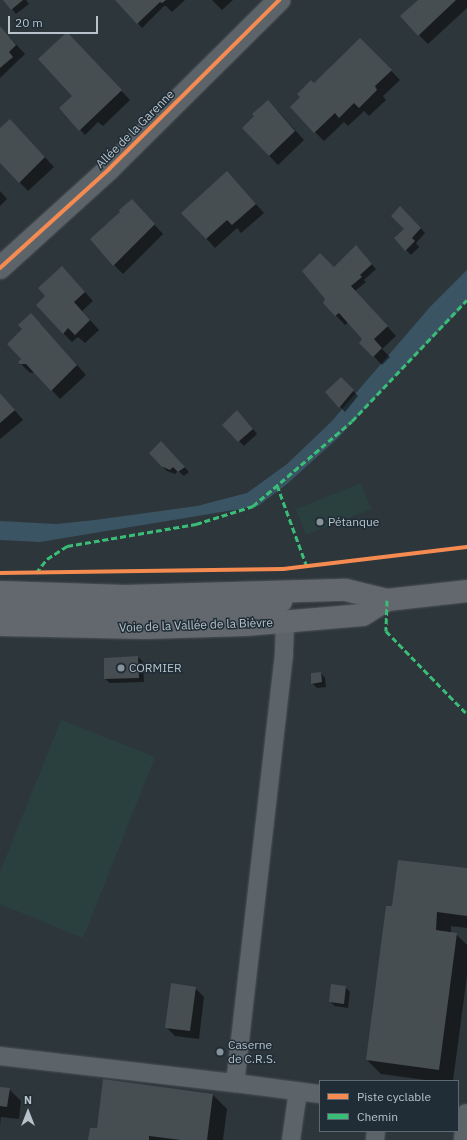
<!DOCTYPE html>
<meta charset="utf-8">
<style>
body{margin:0}
#map{position:relative;width:467px;height:1140px;overflow:hidden;background:#2d363b;font-family:"IBM Plex Sans",sans-serif}
div>[style]{position:absolute}
[style*='--x']{left:calc(var(--x)*1px);top:calc(var(--y)*1px);width:calc(var(--w)*1px);rotate:calc(var(--a)*1deg)}
.green>*{inset:0;background:#2a403f}
.water>*{inset:0;background:#3a5463}
.shadow>*{inset:0;background:#0007}
.building>*{inset:0;background:#464e52}
.roads{filter:drop-shadow(0 0 1px #4b5155) drop-shadow(0 0 1px #4b5155)}
.service>*{height:18px;margin:-9px;padding:0 9px;transform-origin:9px;border-radius:9px;background:#5d6469}
.minor>*{height:22px;margin:-11px;padding:0 11px;transform-origin:11px;border-radius:11px;background:#5d6469}
.secondary>*{height:22px;margin:-11px;padding:0 11px;transform-origin:11px;border-radius:11px;background:#62686d}
.quiet>*{height:3px;margin-top:-1.5px;transform-origin:0;background:repeating-linear-gradient(90deg,#3abd76 0 6px,transparent 0 9px)}
.cycleway>*{height:4px;margin:-2px;padding:0 2px;transform-origin:2px;border-radius:2px;background:#f68b52}
.dots>*{width:11px;height:11px;translate:-50% -50%;box-sizing:border-box;border:2px solid #202d36;border-radius:50%}
span{translate:-50% -50%;white-space:nowrap;text-align:center;line-height:1.15;-webkit-text-stroke:3px #202d36;paint-order:stroke}
.street-label{font-size:12px;color:#b8c3cb}
.poi-label{font-size:12px;color:#b8c3cb}
.left{translate:0 -50%;text-align:left}
.legend{position:absolute;left:319px;top:1080px;width:140px;height:52px;box-sizing:border-box;background:#202d36;border:1px solid #5d6972;margin:0;padding:5px 7px;list-style:none;font-size:12px;color:#b8c3cb}
.legend li{display:flex;align-items:center;gap:8px;height:20px}
.legend b{width:20px;border:1px solid #5d6972}
.north{position:absolute;left:8px;top:1092px;width:40px;height:40px;-webkit-text-stroke:3px #202d36;paint-order:stroke;rotate:0deg;font-size:11px;font-weight:700;line-height:16px;text-align:center;color:#b8c3cb}
.north::after{content:'';display:block;margin:auto;width:14px;height:18px;background:#b8c3cb;clip-path:polygon(50% 0,100% 100%,50% 72%,0 100%)}
.scale{position:absolute;left:8px;top:16px;width:90px;height:18px;box-sizing:border-box;border:2px solid #b8c3cb;border-top:0;padding-left:5px;font-size:12px;line-height:14px;white-space:nowrap;color:#b8c3cb;-webkit-text-stroke:3px #202d36;paint-order:stroke}
</style>
<div id="map">
<div class="green">
<i style="clip-path:polygon(361px 483px,371px 509px,306px 535px,296px 509px)"></i>
<i style="clip-path:polygon(61px 720px,155px 757px,83px 938px,0 904px,0 872px)"></i>
</div>
<div class="water">
<i style="clip-path:polygon(467px 270px,467px 300px,458px 312px,392px 379px,338px 438px,287px 484px,258px 506px,40px 542px,0 540px,0 521px,56px 524px,95px 520px,197px 506px,247px 493px,287px 464px,331px 422px,430px 307px)"></i>
</div>
<div class="shadow">
<i style="clip-path:polygon(5px 0,26px 0,29px 4px,16px 14px)"></i>
<i style="clip-path:polygon(116px 0,185px 0,172px 12px,166px 6px,164px 6px,142px 28px)"></i>
<i style="clip-path:polygon(212px 0,233px 0,222px 10px)"></i>
<i style="clip-path:polygon(419px 0,467px 0,467px 8px,428px 44px,419px 35px)"></i>
<i style="clip-path:polygon(0 27px,25px 54px,0 78px)"></i>
<i style="clip-path:polygon(76px 43px,130px 100px,103px 126px,98px 122px,85px 135px,60px 108px,74px 96px)"></i>
<i style="clip-path:polygon(369px 48px,400px 80px,383px 96px,386px 100px,369px 116px,364px 111px,348px 126px,344px 122px,324px 141px,315px 132px,314px 84px)"></i>
<i style="clip-path:polygon(277px 110px,304px 140px,278px 165px,243px 128px)"></i>
<i style="clip-path:polygon(0 129px,19px 129px,54px 167px,28px 191px,0 162px)"></i>
<i style="clip-path:polygon(236px 182px,264px 213px,241px 233px,237px 228px,215px 248px,183px 213px)"></i>
<i style="clip-path:polygon(0 191px,7px 199px,0 206px)"></i>
<i style="clip-path:polygon(400px 207px,425px 233px,416px 243px,419px 247px,411px 255px,395px 238px,405px 229px)"></i>
<i style="clip-path:polygon(140px 209px,163px 234px,123px 274px,114px 265px,122px 212px)"></i>
<i style="clip-path:polygon(360px 251px,376px 269px,364px 280px,366px 282px,355px 291px,396px 336px,382px 349px,390px 357px,382px 365px,360px 342px,363px 338px,348px 322px,345px 325px,324px 303px,334px 269px)"></i>
<i style="clip-path:polygon(62px 267px,93px 301px,82px 311px,99px 330px,85px 343px,78px 337px,72px 342px,63px 333px)"></i>
<i style="clip-path:polygon(40px 323px,86px 375px,60px 399px,35px 372px,30px 373px,19px 362px)"></i>
<i style="clip-path:polygon(341px 378px,358px 396px,345px 412px,326px 392px)"></i>
<i style="clip-path:polygon(0 393px,23px 420px,0 439px)"></i>
<i style="clip-path:polygon(242px 416px,257px 434px,244px 446px,223px 425px)"></i>
<i style="clip-path:polygon(166px 447px,189px 472px,184px 476px,178px 471px,175px 474px,167px 471px,162px 466px)"></i>
<i style="clip-path:polygon(138px 657px,143px 662px,144px 682px,110px 683px,105px 679px,105px 659px)"></i>
<i style="clip-path:polygon(321px 673px,325px 678px,326px 687px,317px 688px,312px 683px)"></i>
<i style="clip-path:polygon(467px 869px,467px 928px,451px 926px,451px 933px,456px 934px,467px 945px,467px 976px,453px 1081px,433px 1081px,381px 1074px,367px 1060px,393px 908px)"></i>
<i style="clip-path:polygon(345px 987px,350px 992px,348px 1008px,335px 1006px,330px 1002px)"></i>
<i style="clip-path:polygon(195px 988px,204px 997px,199px 1039px,175px 1036px,166px 1027px)"></i>
<i style="clip-path:polygon(0 1088px,9px 1089px,21px 1101px,19px 1119px,1px 1117px,0 1125px)"></i>
<i style="clip-path:polygon(213px 1095px,227px 1109px,223px 1140px,89px 1140px,97px 1129px)"></i>
</div>
<div class="building">
<i style="clip-path:polygon(3px 0,23px 0,11px 10px)"></i>
<i style="clip-path:polygon(115px 0,166px 0,162px 3px,160px 2px,137px 24px)"></i>
<i style="clip-path:polygon(418px 0,456px 0,418px 36px,400px 16px)"></i>
<i style="clip-path:polygon(0 26px,16px 45px,9px 52px,13px 57px,0 68px)"></i>
<i style="clip-path:polygon(67px 32px,122px 90px,79px 131px,59px 108px,72px 96px,38px 59px)"></i>
<i style="clip-path:polygon(360px 38px,392px 70px,375px 86px,377px 90px,359px 108px,354px 103px,339px 118px,335px 113px,314px 133px,290px 107px,300px 97px,297px 94px,311px 80px,314px 83px)"></i>
<i style="clip-path:polygon(268px 100px,295px 131px,269px 156px,242px 128px,254px 116px,252px 114px)"></i>
<i style="clip-path:polygon(10px 119px,45px 157px,19px 183px,0 163px,0 128px)"></i>
<i style="clip-path:polygon(227px 171px,256px 204px,232px 225px,227px 220px,206px 239px,181px 213px)"></i>
<i style="clip-path:polygon(132px 199px,155px 224px,113px 266px,90px 239px,120px 212px,119px 210px)"></i>
<i style="clip-path:polygon(400px 206px,421px 228px,412px 238px,415px 241px,405px 251px,394px 238px,404px 229px,391px 216px)"></i>
<i style="clip-path:polygon(356px 245px,372px 264px,360px 275px,362px 277px,351px 286px,388px 326px,374px 339px,382px 348px,373px 357px,359px 343px,362px 339px,339px 313px,335px 316px,323px 303px,325px 299px,302px 271px,320px 253px,334px 267px)"></i>
<i style="clip-path:polygon(62px 266px,85px 292px,74px 302px,90px 320px,75px 335px,68px 328px,63px 334px,36px 305px,45px 296px,38px 288px)"></i>
<i style="clip-path:polygon(31px 313px,77px 365px,51px 391px,26px 364px,20px 364px,18px 362px,21px 359px,7px 344px,22px 329px,18px 325px)"></i>
<i style="clip-path:polygon(341px 377px,354px 390px,339px 408px,325px 392px)"></i>
<i style="clip-path:polygon(0 393px,15px 410px,0 423px)"></i>
<i style="clip-path:polygon(237px 410px,253px 429px,238px 442px,222px 425px)"></i>
<i style="clip-path:polygon(161px 441px,185px 467px,178px 472px,173px 467px,170px 470px,161px 466px,149px 453px)"></i>
<i style="clip-path:polygon(138px 656px,139px 678px,104px 679px,104px 658px)"></i>
<i style="clip-path:polygon(321px 672px,322px 682px,311px 684px,311px 673px)"></i>
<i style="clip-path:polygon(398px 860px,467px 868px,467px 916px,437px 912px,436px 930px,457px 933px,439px 1070px,366px 1060px,386px 906px,392px 906px)"></i>
<i style="clip-path:polygon(171px 983px,196px 987px,190px 1031px,165px 1028px)"></i>
<i style="clip-path:polygon(331px 984px,346px 986px,344px 1004px,329px 1002px)"></i>
<i style="clip-path:polygon(103px 1079px,213px 1094px,207px 1140px,181px 1140px,149px 1136px,149px 1140px,88px 1140px,90px 1128px,97px 1128px)"></i>
<i style="clip-path:polygon(0 1087px,10px 1088px,7px 1107px,0 1106px)"></i>
</div>
<div class="roads">
<div class="service">
<i style="--x:285;--y:622;--w:32;--a:92"></i>
<i style="--x:284;--y:654;--w:432;--a:96.5"></i>
<i style="--x:235;--y:1083;--w:86;--a:7.4"></i>
<i style="--x:0;--y:1056;--w:237;--a:6.6"></i>
<i style="--x:291;--y:1140;--w:49;--a:-81.9"></i>
<i style="--x:375;--y:1140;--w:9;--a:-84"></i>
<i style="--x:463;--y:1140;--w:27;--a:-84"></i>
</div>
<div class="minor">
<i style="--x:0;--y:268;--w:147;--a:-42.2"></i>
<i style="--x:109;--y:169;--w:240;--a:-44.8"></i>
</div>
<div class="secondary">
<i style="--x:0;--y:592;--w:126;--a:1.8"></i>
<i style="--x:126;--y:596;--w:220;--a:-1.6"></i>
<i style="--x:346;--y:590;--w:42;--a:13.7"></i>
<i style="--x:387;--y:600;--w:81;--a:-6.4"></i>
<i style="--x:0;--y:609;--w:158;--a:1.1"></i>
<i style="--x:158;--y:612;--w:84;--a:0"></i>
<i style="--x:242;--y:612;--w:41;--a:-15.8"></i>
<i style="--x:0;--y:625;--w:145;--a:1.2"></i>
<i style="--x:145;--y:628;--w:101;--a:-1.7"></i>
<i style="--x:246;--y:625;--w:117;--a:-4.9"></i>
<i style="--x:363;--y:615;--w:28;--a:-32"></i>
</div>
</div>
<div class="quiet">
<i style="--x:277;--y:485;--w:87;--a:69.9"></i>
<i style="--x:36;--y:573;--w:18;--a:-52"></i>
<i style="--x:47;--y:559;--w:24;--a:-33"></i>
<i style="--x:67;--y:546;--w:131;--a:-9.7"></i>
<i style="--x:196;--y:524;--w:60;--a:-17.5"></i>
<i style="--x:253;--y:506;--w:130;--a:-40.6"></i>
<i style="--x:352;--y:421;--w:167;--a:-46.5"></i>
<i style="--x:387;--y:600;--w:31;--a:92"></i>
<i style="--x:386;--y:631;--w:116;--a:45.7"></i>
</div>
<div class="cycleway">
<i style="--x:0;--y:268;--w:147;--a:-42.2"></i>
<i style="--x:109;--y:169;--w:240;--a:-44.8"></i>
<i style="--x:0;--y:573;--w:283;--a:-0.8"></i>
<i style="--x:283;--y:569;--w:185;--a:-6.8"></i>
</div>
<div class="dots">
<i style="left:320px;top:522px;background:#879299"></i>
<i style="left:121px;top:668px;background:#879299"></i>
<i style="left:220px;top:1052px;background:#879299"></i>
</div>
<div class="street-label">
<span style="left:135px;top:129px;rotate:-45deg">Allée de la Garenne</span>
<span style="left:196px;top:625px;rotate:-2deg">Voie de la Vallée de la Bièvre</span>
</div>
<div class="poi-label">
<span class="left" style="left:328px;top:522px">Pétanque</span>
<span class="left" style="left:129px;top:668px">CORMIER</span>
<span class="left" style="left:228px;top:1052px">Caserne<br>de C.R.S.</span>
</div>
<ul class="legend">
<li><b style="height:5px;background:#f68b52"></b>Piste cyclable</li>
<li><b style="height:5px;background:#3abd76"></b>Chemin</li>
</ul>
<div class="north">N</div>
<div class="scale">20 m</div>
</div>
